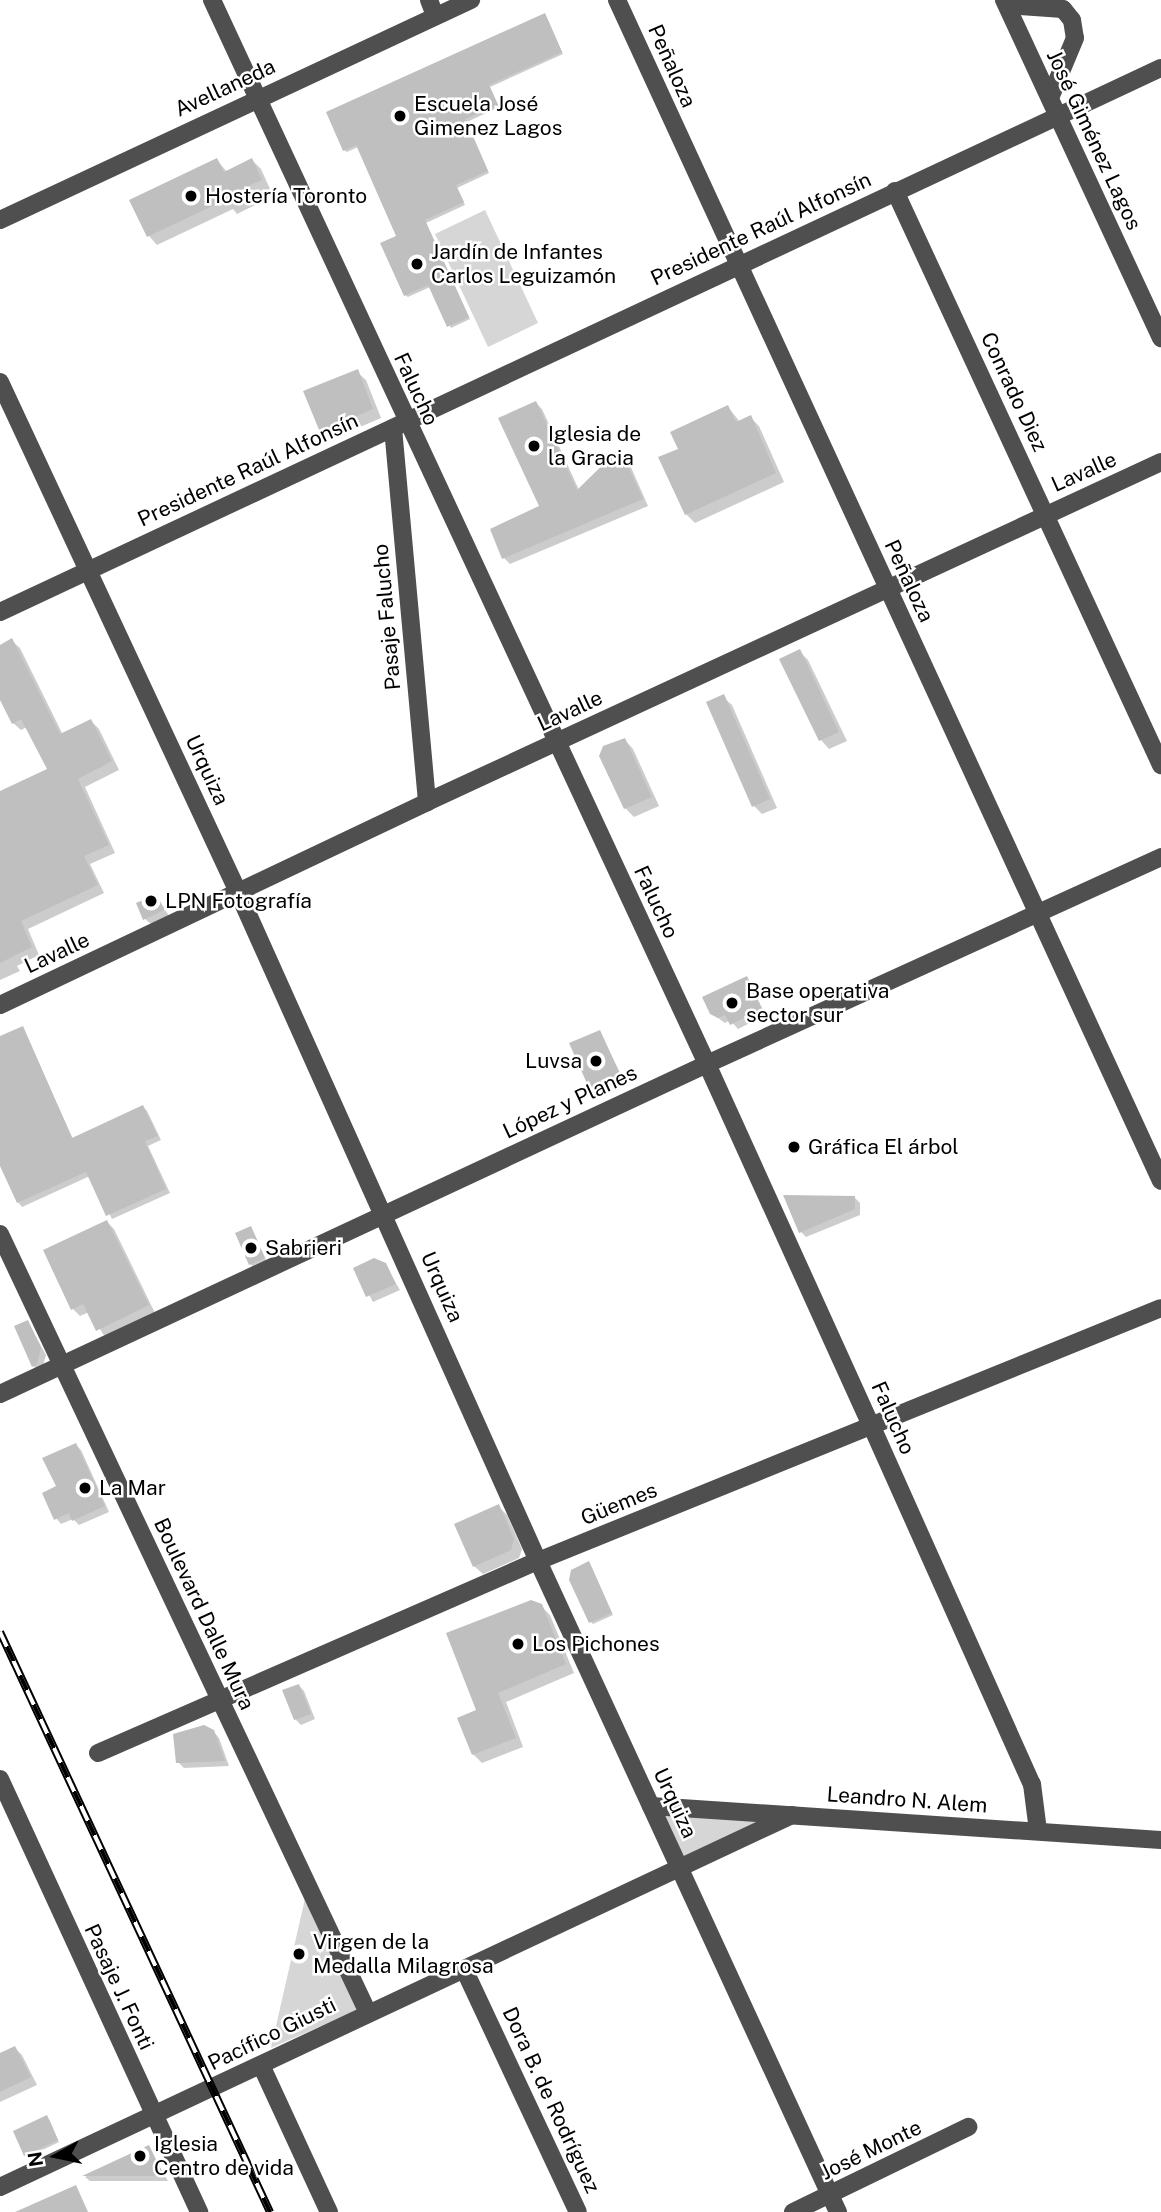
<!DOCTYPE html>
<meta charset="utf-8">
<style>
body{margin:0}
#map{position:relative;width:1161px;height:2212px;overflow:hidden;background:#fff;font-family:"Public Sans",sans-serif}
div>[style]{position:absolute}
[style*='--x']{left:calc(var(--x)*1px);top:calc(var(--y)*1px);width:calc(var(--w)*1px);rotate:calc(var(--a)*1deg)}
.green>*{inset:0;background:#d6d6d6}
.shadow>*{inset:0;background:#0003}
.building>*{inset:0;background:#bfbfbf}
.minor>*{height:18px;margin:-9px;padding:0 9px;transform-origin:9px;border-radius:9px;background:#4f4f4f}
.rail>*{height:8px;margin-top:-4px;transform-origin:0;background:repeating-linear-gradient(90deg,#fff 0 16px,#000 0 32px);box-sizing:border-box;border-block:2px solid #000}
.dots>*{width:19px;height:19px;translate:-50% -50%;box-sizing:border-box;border:4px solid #fff;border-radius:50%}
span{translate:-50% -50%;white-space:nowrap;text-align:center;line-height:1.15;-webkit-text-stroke:5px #fff;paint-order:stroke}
.street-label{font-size:21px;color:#000}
.poi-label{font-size:21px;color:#000}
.left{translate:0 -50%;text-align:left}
.right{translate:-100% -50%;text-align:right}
.north{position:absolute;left:21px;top:2121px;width:70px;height:70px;-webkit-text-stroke:5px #fff;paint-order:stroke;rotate:261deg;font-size:19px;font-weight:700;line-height:28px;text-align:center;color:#000}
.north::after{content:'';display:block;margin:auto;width:24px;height:32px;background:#000;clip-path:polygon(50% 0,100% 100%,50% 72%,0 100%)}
</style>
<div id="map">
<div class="green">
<i style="clip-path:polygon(485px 210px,538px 323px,488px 347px,435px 234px)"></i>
<i style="clip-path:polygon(651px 1806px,792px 1815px,679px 1867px)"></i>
<i style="clip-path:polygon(306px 1892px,360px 2009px,271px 2048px,304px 1903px)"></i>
</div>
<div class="shadow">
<i style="clip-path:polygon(547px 18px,563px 54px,490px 87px,499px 107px,467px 122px,489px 173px,457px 188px,465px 205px,426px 223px,470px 319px,451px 328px,430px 287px,408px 297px,405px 295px,398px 237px,358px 147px,347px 152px,344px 150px)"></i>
<i style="clip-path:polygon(217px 160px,227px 172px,252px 160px,261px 169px,270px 189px,258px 195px,261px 202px,237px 214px,233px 209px,157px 245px,149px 236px)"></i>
<i style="clip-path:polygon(357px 372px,366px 380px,381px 418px,330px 440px,321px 431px)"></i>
<i style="clip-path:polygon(536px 403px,542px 409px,579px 490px,620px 451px,626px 456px,648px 506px,510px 564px,504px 558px,493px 530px,541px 507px)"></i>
<i style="clip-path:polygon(728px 407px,740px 422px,750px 417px,759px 426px,784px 482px,695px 523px,686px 514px,680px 450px)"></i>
<i style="clip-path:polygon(12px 641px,20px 648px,63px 735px,91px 721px,99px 729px,119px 770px,85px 787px,115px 853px,90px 864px,104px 893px,28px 929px,39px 955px,17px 966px,20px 971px,0 980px,0 843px,49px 770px,27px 727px,21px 730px,13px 723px,0 696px,0 647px)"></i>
<i style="clip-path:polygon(799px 651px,808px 660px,847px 741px,829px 749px,821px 740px,782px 659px)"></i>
<i style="clip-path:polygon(723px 697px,732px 705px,777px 808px,762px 814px,754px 806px)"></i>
<i style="clip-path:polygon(625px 740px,633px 749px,659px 806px,634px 817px,625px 808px)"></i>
<i style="clip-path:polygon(157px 896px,169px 916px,151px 924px,145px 919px)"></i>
<i style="clip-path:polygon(746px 978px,766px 1015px,738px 1029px,730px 1020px,725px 1023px,711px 1013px)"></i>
<i style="clip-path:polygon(23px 1028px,73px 1139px,143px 1107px,147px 1111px,161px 1140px,148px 1146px,170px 1193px,112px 1219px,90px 1176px,22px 1207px,18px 1202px,0 1162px,0 1038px)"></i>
<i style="clip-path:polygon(600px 1032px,626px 1085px,597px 1099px,571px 1044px)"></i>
<i style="clip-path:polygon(855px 1198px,860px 1203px,860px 1215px,806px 1237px,801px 1232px)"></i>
<i style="clip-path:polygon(107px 1222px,114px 1229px,155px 1313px,105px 1337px,89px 1312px,80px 1316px,73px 1309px)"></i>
<i style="clip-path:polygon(251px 1228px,266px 1260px,253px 1266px,250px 1264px)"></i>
<i style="clip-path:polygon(385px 1265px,400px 1290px,373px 1302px,355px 1269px)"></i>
<i style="clip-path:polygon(28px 1322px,46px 1355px,42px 1370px,39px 1371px,33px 1366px)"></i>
<i style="clip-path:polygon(76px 1445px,81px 1450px,109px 1512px,79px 1525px,73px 1519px,61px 1524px,56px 1518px,58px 1487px)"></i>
<i style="clip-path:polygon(498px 1506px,507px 1515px,522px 1549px,519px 1558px,483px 1574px,474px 1566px)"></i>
<i style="clip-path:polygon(591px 1566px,613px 1615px,593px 1624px,591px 1622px)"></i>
<i style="clip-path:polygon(541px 1606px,550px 1615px,574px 1673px,506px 1702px,523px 1747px,482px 1763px,473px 1754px,478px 1711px)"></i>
<i style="clip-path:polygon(299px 1686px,304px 1691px,315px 1719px,301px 1725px,295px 1719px)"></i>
<i style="clip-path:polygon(213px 1731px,219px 1738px,229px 1766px,184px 1768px,178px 1762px)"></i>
<i style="clip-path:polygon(15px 2048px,22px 2055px,37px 2085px,0 2102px,0 2052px,1px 2054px)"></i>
<i style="clip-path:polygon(49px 2119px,59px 2142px,28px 2157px,25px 2155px)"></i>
<i style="clip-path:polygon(149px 2148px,168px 2181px,90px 2181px,85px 2177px)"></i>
</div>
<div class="building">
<i style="clip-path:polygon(545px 13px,562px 52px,489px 85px,498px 105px,465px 119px,488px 171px,456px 185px,464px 202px,425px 220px,469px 317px,447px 327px,428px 285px,404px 296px,380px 243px,396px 236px,356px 145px,343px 151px,326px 112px)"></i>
<i style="clip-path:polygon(217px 158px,224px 172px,252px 158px,262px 180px,250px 185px,254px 193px,227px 206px,225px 200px,147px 237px,129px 200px)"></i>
<i style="clip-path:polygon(358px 369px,373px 409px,320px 432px,303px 391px)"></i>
<i style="clip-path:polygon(536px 401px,577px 490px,620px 448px,643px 499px,502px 559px,490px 529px,539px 506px,498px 418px)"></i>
<i style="clip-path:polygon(728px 405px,736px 422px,751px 415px,776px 473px,685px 515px,658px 457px,678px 449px,670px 432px)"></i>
<i style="clip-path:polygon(12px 638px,60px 734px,91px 719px,112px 761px,78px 779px,109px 845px,84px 856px,98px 885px,21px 921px,32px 947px,0 963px,0 791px,47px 769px,21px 719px,12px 724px,0 700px,0 645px)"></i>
<i style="clip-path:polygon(800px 649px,839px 732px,819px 741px,779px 659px)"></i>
<i style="clip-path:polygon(724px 694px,770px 799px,752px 807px,706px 702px)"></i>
<i style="clip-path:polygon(625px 738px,652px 797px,624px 809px,599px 756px,603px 746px)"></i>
<i style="clip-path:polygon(157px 894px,164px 910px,143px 920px,136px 903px)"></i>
<i style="clip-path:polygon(747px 976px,762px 1009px,730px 1025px,725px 1015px,718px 1018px,710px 1014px,702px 997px)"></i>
<i style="clip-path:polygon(23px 1026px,72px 1138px,143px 1105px,158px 1136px,145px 1141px,166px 1189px,106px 1216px,86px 1172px,17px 1203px,0 1166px,0 1036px)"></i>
<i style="clip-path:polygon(600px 1030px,624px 1083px,593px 1097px,569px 1043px)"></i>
<i style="clip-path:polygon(783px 1195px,855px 1196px,855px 1209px,799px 1233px)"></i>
<i style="clip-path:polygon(107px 1220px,149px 1305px,96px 1331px,83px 1304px,71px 1310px,43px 1250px)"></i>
<i style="clip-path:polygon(251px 1226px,265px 1258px,249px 1265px,235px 1233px)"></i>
<i style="clip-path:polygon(374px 1258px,386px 1263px,396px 1284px,366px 1297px,353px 1268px)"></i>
<i style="clip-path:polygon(28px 1320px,41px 1348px,37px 1364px,32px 1367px,14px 1326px)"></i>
<i style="clip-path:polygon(76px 1443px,105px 1506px,72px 1521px,69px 1513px,54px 1520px,42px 1493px,56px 1486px,42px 1458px)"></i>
<i style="clip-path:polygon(499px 1504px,514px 1539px,511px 1550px,473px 1567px,454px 1524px)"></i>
<i style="clip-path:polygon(589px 1561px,612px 1613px,589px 1623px,569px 1580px,571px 1570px)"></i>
<i style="clip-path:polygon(531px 1600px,542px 1604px,566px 1664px,498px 1693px,516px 1738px,472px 1755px,457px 1718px,476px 1710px,446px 1633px)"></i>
<i style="clip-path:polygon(299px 1684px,311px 1714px,294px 1720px,282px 1690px)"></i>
<i style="clip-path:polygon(204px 1725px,214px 1730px,225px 1761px,176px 1763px,173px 1734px)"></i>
<i style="clip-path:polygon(15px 2046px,31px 2077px,0 2092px,0 2053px)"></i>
<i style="clip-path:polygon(47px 2115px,58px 2140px,24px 2156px,13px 2131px)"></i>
<i style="clip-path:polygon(149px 2145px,164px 2176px,82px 2176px)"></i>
<i style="clip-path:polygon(76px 2185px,88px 2212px,15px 2212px)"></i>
</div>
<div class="minor">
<i style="--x:212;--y:0;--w:1174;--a:65.05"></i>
<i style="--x:707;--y:1064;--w:399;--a:65.6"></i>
<i style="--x:872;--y:1427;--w:391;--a:65.9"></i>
<i style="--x:1032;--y:1784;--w:47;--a:82.7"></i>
<i style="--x:429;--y:0;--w:17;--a:69"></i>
<i style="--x:617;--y:0;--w:1300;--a:65.27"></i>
<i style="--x:1004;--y:0;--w:373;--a:65.1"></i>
<i style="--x:1007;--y:5;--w:56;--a:4.1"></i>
<i style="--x:1063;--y:9;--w:14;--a:51"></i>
<i style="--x:1072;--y:20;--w:18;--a:81"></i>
<i style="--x:1075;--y:38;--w:65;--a:112.6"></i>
<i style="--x:895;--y:191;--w:633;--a:65.14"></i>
<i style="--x:0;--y:220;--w:520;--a:-25.04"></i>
<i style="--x:0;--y:382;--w:563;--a:64.98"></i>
<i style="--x:238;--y:892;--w:733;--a:65.85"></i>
<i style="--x:538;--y:1561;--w:717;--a:65.26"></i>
<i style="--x:393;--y:428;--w:376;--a:84.8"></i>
<i style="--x:0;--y:612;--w:1282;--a:-25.11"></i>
<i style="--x:0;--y:1005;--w:473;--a:-25.4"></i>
<i style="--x:427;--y:802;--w:809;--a:-24.85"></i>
<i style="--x:0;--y:1234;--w:862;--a:64.71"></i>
<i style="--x:0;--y:1394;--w:780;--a:-25.02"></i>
<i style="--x:707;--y:1064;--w:499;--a:-24.5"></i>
<i style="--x:98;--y:1753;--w:480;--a:-23.6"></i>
<i style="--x:538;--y:1561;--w:672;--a:-22.1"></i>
<i style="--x:0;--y:1779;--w:477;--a:65.3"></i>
<i style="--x:651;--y:1806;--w:511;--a:3.81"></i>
<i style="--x:464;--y:1969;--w:268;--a:64.9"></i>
<i style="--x:261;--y:2065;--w:162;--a:65.2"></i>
<i style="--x:0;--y:2187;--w:875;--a:-25.16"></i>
<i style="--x:793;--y:2212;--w:195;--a:-25.9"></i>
</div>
<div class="rail">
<i style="--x:0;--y:1632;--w:640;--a:65.04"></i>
</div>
<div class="dots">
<i style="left:400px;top:116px;background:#000"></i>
<i style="left:191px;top:196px;background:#000"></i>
<i style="left:417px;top:264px;background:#000"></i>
<i style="left:534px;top:446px;background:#000"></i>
<i style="left:151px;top:901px;background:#000"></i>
<i style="left:732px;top:1003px;background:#000"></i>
<i style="left:596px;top:1061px;background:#000"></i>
<i style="left:794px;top:1147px;background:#000"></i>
<i style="left:251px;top:1248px;background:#000"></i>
<i style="left:85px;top:1488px;background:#000"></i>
<i style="left:518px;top:1644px;background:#000"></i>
<i style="left:299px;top:1954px;background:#000"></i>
<i style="left:140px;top:2156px;background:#000"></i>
</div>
<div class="street-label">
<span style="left:672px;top:66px;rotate:66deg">Peñaloza</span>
<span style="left:225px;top:88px;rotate:-25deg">Avellaneda</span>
<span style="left:1094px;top:140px;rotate:65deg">José Giménez Lagos</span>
<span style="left:761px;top:229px;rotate:-25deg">Presidente Raúl Alfonsín</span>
<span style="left:416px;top:389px;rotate:65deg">Falucho</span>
<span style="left:1014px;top:392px;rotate:65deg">Conrado Diez</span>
<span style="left:248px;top:470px;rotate:-25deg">Presidente Raúl Alfonsín</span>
<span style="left:1084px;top:472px;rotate:-24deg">Lavalle</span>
<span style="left:909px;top:581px;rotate:65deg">Peñaloza</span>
<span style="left:387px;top:617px;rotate:-95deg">Pasaje Falucho</span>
<span style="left:570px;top:711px;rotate:-25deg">Lavalle</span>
<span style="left:207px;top:770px;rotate:65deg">Urquiza</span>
<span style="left:656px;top:902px;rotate:65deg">Falucho</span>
<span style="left:57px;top:953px;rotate:-25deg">Lavalle</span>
<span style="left:570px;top:1102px;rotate:-25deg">López y Planes</span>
<span style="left:442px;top:1287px;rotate:66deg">Urquiza</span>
<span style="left:893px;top:1418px;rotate:66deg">Falucho</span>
<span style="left:619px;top:1504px;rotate:-22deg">Güemes</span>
<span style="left:204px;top:1614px;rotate:65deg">Boulevard Dalle Mura</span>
<span style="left:907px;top:1800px;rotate:4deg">Leandro N. Alem</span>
<span style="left:675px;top:1803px;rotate:65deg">Urquiza</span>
<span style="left:119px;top:1987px;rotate:65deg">Pasaje J. Fonti</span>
<span style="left:272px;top:2034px;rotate:-26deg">Pacífico Giusti</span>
<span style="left:551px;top:2100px;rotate:65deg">Dora B. de Rodríguez</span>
<span style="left:871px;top:2150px;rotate:-26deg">José Monte</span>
</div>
<div class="poi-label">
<span class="left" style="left:414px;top:116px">Escuela José<br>Gimenez Lagos</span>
<span class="left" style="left:205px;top:196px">Hostería Toronto</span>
<span class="left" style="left:431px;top:264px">Jardín de Infantes<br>Carlos Leguizamón</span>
<span class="left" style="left:548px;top:446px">Iglesia de<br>la Gracia</span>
<span class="left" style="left:165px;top:901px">LPN Fotografía</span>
<span class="left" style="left:746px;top:1003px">Base operativa<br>sector sur</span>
<span class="right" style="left:582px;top:1061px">Luvsa</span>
<span class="left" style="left:808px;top:1147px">Gráfica El árbol</span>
<span class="left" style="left:265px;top:1248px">Sabrieri</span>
<span class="left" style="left:99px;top:1488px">La Mar</span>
<span class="left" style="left:532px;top:1644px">Los Pichones</span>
<span class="left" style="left:313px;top:1954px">Virgen de la<br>Medalla Milagrosa</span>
<span class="left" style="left:154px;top:2156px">Iglesia<br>Centro de vida</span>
</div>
<div class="north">N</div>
</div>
